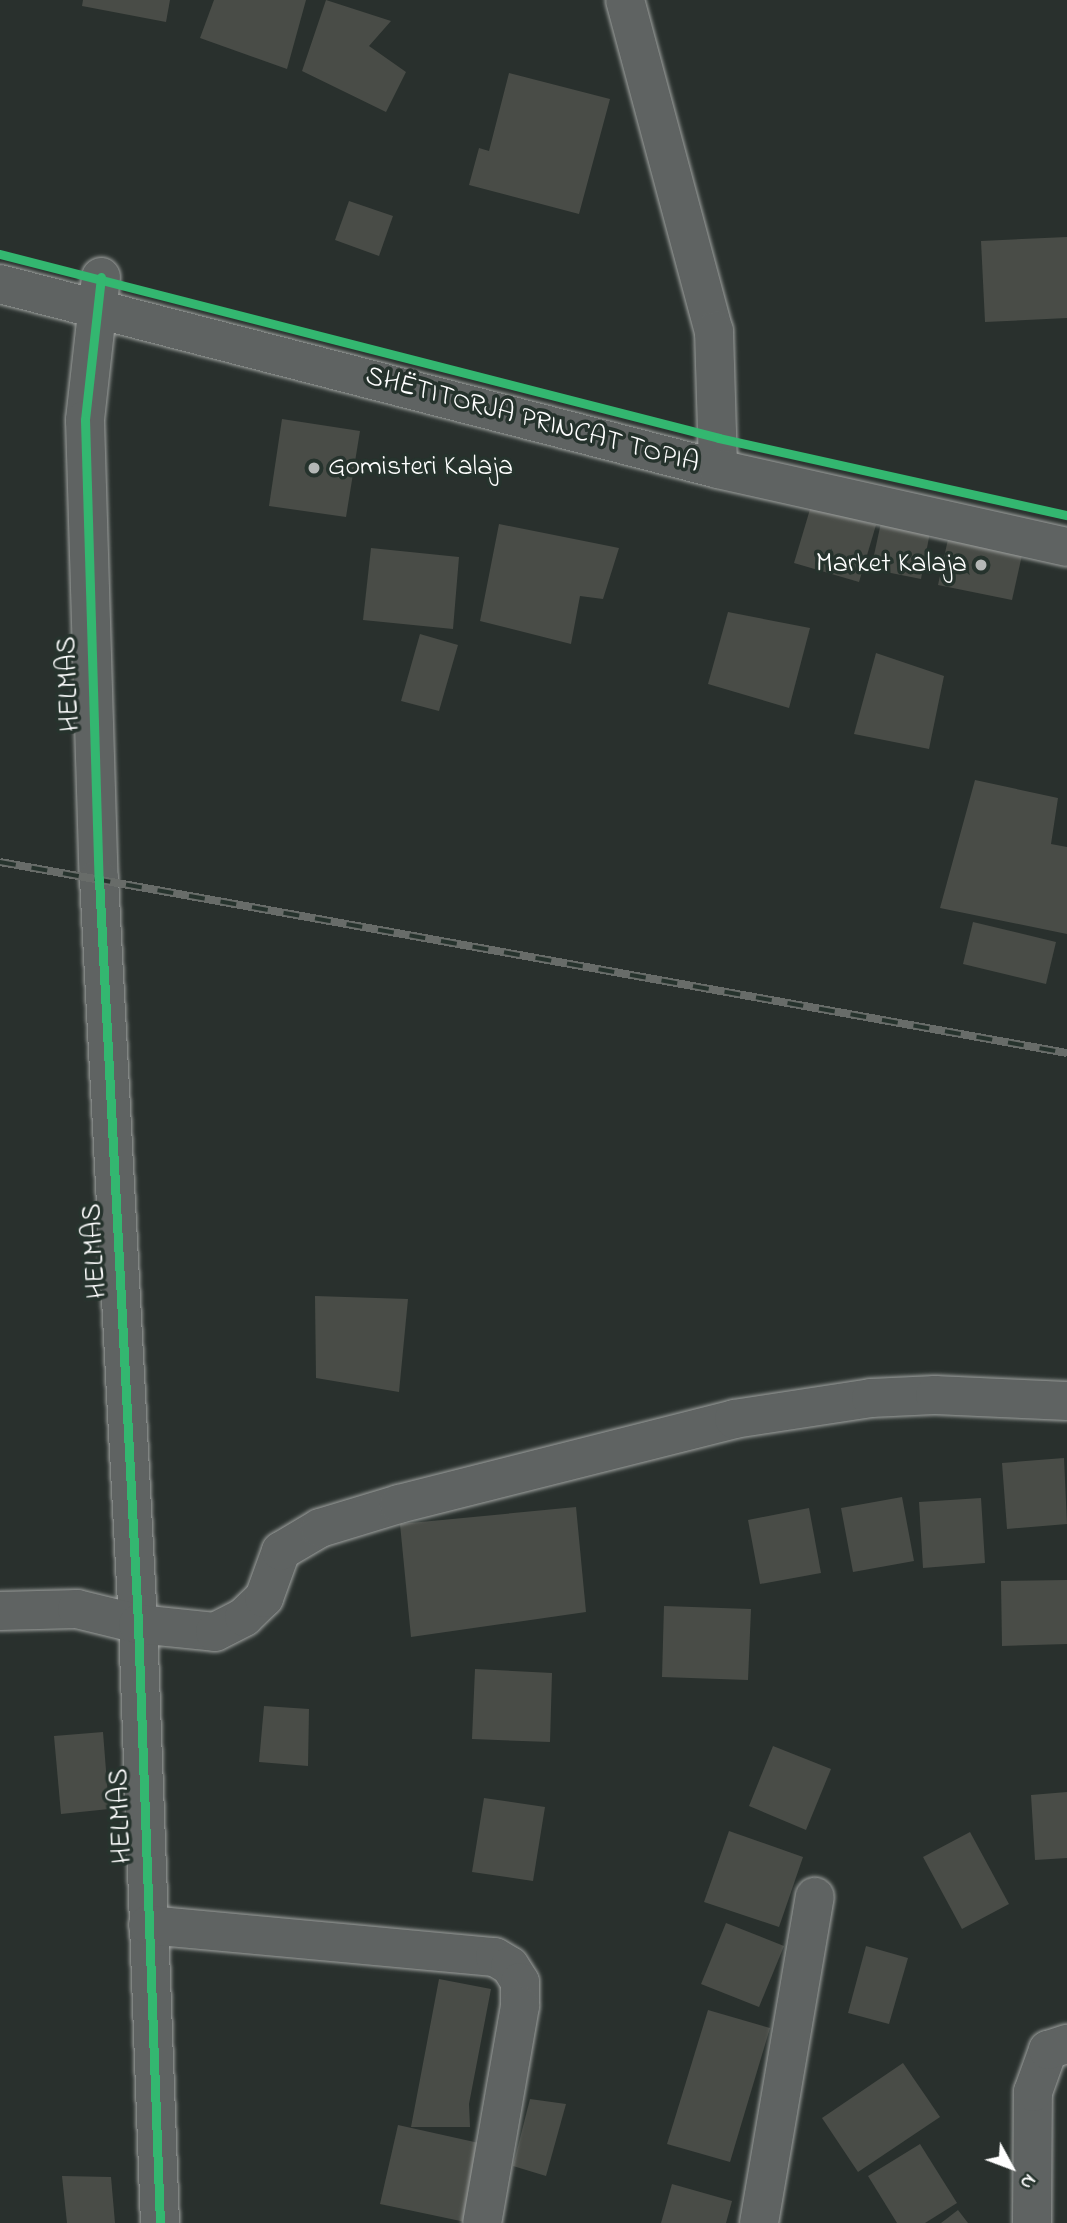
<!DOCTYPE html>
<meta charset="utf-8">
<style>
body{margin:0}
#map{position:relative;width:1067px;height:2223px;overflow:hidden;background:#29302d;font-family:"Indie Flower",sans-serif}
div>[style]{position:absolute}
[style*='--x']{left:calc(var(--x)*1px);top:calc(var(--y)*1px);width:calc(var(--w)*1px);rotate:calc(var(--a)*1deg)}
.building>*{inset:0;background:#494c47}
.roads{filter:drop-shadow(0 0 2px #9fa2a0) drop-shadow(0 0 2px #9fa2a0)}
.minor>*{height:38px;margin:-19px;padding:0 19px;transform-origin:19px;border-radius:19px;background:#5f6362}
.major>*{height:38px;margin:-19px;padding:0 19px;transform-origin:19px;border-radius:19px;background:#5f6362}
.rail>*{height:8px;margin-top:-4px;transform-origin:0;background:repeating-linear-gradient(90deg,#26332d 0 16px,#686c69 0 32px);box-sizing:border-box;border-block:2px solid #686c69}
.cycleway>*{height:9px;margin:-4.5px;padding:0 4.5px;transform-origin:4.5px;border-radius:4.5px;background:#33b770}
.dots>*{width:19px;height:19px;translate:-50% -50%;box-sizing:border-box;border:4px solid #26332d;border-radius:50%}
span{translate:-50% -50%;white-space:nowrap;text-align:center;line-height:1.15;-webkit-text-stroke:7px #26332d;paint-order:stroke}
.street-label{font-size:28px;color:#fff}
.poi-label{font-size:28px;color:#fff}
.left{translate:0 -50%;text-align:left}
.right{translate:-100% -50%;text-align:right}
.north{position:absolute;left:976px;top:2132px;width:70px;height:70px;-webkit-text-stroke:5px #26332d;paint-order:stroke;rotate:131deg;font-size:19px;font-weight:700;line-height:28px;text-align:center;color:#fff}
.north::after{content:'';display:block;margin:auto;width:24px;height:32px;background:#fff;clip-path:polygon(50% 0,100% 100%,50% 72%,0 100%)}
</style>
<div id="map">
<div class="building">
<i style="clip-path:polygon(83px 0,170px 0,166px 22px,82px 6px)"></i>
<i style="clip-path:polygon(214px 0,306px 0,287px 69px,200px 38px)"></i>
<i style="clip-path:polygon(326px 0,391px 21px,369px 46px,406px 72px,386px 112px,302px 71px)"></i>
<i style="clip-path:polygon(509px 73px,610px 99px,579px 214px,469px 185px,479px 148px,489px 151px)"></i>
<i style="clip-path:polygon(349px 201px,393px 216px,379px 256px,335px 240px)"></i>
<i style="clip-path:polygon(1067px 237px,1067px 318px,985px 322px,981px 241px)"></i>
<i style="clip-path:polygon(282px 419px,360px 431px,346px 517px,269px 506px)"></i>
<i style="clip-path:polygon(811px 506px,876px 525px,859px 582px,794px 563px)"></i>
<i style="clip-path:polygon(882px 518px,931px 527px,921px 579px,871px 569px)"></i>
<i style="clip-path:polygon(499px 524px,619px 548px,603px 599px,580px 596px,571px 644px,480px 621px)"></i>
<i style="clip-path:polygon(950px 530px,1024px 546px,1012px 600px,938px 585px)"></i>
<i style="clip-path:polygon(371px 548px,459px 557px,453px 629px,363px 620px)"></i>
<i style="clip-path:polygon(728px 612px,810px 628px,789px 708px,708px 684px)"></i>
<i style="clip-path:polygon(420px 634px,458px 645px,439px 711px,401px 701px)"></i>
<i style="clip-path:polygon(876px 653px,944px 676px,929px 749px,854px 734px)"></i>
<i style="clip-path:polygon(975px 780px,1058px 798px,1051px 844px,1067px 847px,1067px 934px,940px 908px)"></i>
<i style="clip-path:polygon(973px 922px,1056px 942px,1046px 984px,963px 964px)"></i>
<i style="clip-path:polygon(315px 1296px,408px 1299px,399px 1392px,316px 1378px)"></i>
<i style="clip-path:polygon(1064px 1458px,1067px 1524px,1007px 1529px,1002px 1463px)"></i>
<i style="clip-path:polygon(902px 1497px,914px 1561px,853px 1572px,841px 1508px)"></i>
<i style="clip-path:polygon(981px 1498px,985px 1563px,923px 1568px,919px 1502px)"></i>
<i style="clip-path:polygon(576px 1507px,586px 1612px,411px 1637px,400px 1524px)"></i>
<i style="clip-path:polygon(809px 1508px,821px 1573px,760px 1584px,748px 1520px)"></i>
<i style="clip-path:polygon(1067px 1580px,1067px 1644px,1002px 1646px,1001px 1581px)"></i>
<i style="clip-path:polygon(664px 1606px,751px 1609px,748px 1680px,662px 1677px)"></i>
<i style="clip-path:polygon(475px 1669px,552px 1673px,550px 1742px,472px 1739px)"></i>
<i style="clip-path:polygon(264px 1706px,309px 1709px,308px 1766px,259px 1762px)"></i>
<i style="clip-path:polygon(103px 1732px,109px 1809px,61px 1814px,54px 1736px)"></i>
<i style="clip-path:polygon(773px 1746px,831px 1769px,806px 1830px,749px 1806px)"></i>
<i style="clip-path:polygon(1067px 1792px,1067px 1858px,1035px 1860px,1031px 1795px)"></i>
<i style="clip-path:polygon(484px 1798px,545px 1807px,533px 1881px,472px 1872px)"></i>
<i style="clip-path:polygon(729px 1831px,803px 1857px,779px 1927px,704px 1902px)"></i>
<i style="clip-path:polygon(970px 1832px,1009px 1904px,962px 1929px,923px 1857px)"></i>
<i style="clip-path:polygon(726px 1923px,784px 1946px,759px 2007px,701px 1984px)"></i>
<i style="clip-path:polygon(866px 1946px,908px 1958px,889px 2024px,848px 2013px)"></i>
<i style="clip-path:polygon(439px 1979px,491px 1989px,469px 2104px,470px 2127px,411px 2127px)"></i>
<i style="clip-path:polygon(708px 2010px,770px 2028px,730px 2162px,667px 2144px)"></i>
<i style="clip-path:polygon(903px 2063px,940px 2117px,858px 2172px,822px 2118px)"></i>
<i style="clip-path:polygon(530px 2099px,566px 2104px,546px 2176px,513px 2166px)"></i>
<i style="clip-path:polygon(398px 2125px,488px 2145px,470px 2223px,380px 2204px)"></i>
<i style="clip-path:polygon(920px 2144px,957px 2203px,925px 2223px,897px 2223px,868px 2176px)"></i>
<i style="clip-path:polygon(62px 2176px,111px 2177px,115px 2223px,67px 2223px)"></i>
<i style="clip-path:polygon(672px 2184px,732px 2201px,726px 2223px,661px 2223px)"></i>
<i style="clip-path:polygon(958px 2210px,968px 2223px,941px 2223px)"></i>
</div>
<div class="roads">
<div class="minor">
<i style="--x:625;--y:0;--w:343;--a:75"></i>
<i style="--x:714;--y:331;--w:138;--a:88.3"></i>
<i style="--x:101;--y:277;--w:144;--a:96.4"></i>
<i style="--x:85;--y:420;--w:459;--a:88.3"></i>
<i style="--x:99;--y:879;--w:746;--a:87"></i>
<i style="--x:138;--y:1624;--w:599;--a:87.9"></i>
<i style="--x:0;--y:1611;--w:77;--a:-1.5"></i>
<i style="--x:77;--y:1609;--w:63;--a:13.8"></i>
<i style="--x:138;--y:1624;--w:77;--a:5.9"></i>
<i style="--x:215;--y:1632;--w:33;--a:-27"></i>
<i style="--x:244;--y:1617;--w:28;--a:-44"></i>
<i style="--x:264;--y:1598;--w:50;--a:-70.1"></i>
<i style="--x:281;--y:1551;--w:45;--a:-30.5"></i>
<i style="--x:320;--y:1528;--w:83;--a:-16.9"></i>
<i style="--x:399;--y:1504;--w:346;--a:-14.2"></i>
<i style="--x:734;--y:1419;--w:139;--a:-8.7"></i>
<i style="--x:871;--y:1398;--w:64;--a:-2.7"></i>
<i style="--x:935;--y:1395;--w:132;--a:2.6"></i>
<i style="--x:148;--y:1925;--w:348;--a:5.3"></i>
<i style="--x:495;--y:1957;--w:17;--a:31"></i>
<i style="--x:510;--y:1966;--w:19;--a:58"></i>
<i style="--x:520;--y:1982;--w:24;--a:90"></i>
<i style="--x:520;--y:2006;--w:220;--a:99.9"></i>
<i style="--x:759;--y:2223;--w:331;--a:-80.3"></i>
<i style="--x:1032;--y:2223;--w:131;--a:-89.6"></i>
<i style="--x:1033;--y:2092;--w:45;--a:-70.3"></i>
<i style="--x:1048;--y:2050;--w:20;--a:-18"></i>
</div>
<div class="major">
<i style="--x:0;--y:284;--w:741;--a:14.45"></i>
<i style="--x:718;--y:469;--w:358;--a:12.6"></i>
</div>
</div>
<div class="rail">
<i style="--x:0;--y:862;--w:1084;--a:10.15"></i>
</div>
<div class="cycleway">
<i style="--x:0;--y:254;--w:742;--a:14.35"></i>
<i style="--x:719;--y:438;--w:356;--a:12.5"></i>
<i style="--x:101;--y:277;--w:144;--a:96.4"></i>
<i style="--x:85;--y:420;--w:459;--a:88.3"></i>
<i style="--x:99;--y:879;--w:746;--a:87"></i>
<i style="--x:138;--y:1624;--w:599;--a:87.9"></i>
</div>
<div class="dots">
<i style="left:314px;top:468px;background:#b4b7b6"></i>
<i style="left:981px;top:565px;background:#b4b7b6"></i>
</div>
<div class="street-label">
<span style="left:532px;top:421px;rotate:15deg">SHËTITORJA PRINCAT TOPIA</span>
<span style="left:70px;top:684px;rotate:-92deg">HELMAS</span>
<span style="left:96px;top:1251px;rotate:-93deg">HELMAS</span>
<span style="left:122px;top:1816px;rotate:-92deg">HELMAS</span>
</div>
<div class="poi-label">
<span class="left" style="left:328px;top:468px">Gomisteri Kalaja</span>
<span class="right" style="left:967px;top:565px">Market Kalaja</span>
</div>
<div class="north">N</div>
</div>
